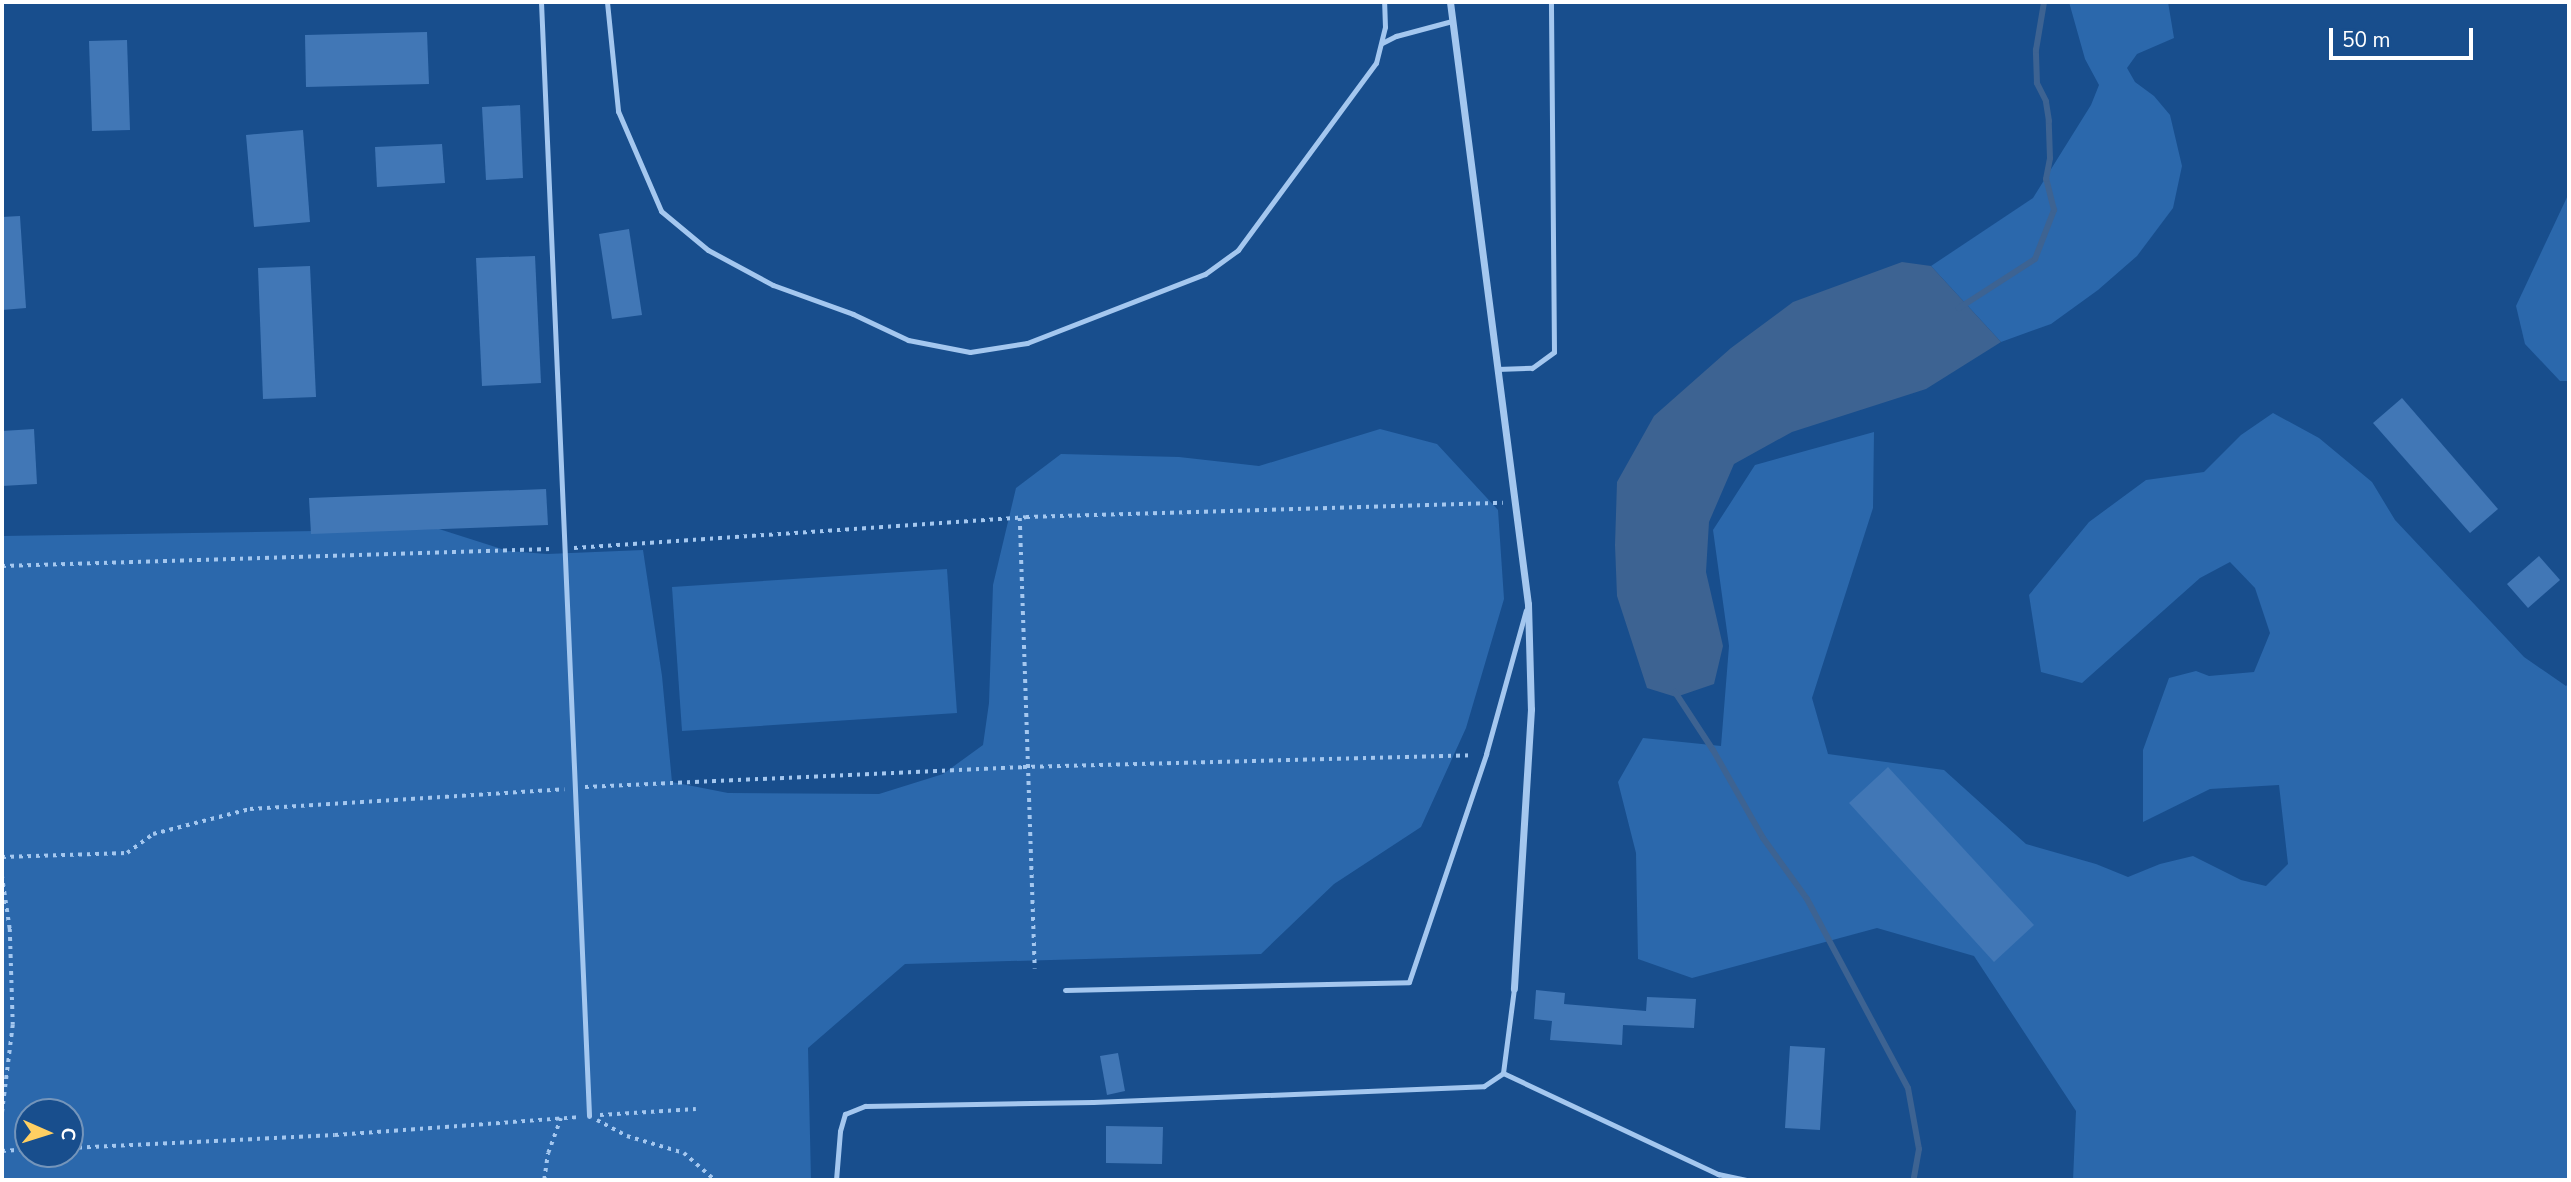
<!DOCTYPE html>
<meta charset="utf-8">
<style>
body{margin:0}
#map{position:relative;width:2571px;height:1182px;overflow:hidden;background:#184e8d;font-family:"Nunito Sans",sans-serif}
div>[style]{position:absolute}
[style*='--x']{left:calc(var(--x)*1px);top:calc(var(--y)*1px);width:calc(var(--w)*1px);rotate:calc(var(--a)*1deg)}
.green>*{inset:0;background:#2b68ac}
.water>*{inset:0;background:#3d6392}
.stream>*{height:6px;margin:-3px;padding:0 3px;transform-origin:3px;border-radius:3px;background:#3d6392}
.building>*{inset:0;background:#4177b6}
.path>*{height:3.5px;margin-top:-1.75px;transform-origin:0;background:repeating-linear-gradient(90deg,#a4c7ef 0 3.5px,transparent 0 8.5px)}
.service>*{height:5px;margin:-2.5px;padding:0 2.5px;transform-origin:2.5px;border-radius:2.5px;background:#a4c7ef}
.minor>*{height:7px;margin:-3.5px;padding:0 3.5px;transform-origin:3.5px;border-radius:3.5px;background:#a4c7ef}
span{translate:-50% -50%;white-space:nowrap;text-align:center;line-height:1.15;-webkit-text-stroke:5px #184e8d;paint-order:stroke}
.frame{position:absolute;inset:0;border:4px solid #fff;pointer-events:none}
.north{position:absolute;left:14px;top:1098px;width:70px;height:70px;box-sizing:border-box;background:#184e8d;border:2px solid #7495bb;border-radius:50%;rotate:93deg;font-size:19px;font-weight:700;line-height:28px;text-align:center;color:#fff}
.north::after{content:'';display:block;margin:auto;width:24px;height:32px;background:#ffcf62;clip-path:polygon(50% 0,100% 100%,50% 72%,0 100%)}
.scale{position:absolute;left:2329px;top:28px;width:144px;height:32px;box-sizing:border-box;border:4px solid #fff;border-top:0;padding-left:9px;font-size:21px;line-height:24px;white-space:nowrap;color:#fff;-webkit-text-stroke:5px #184e8d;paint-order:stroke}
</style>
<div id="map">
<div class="green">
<i style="clip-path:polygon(2069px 2px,2168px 2px,2174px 38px,2137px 54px,2127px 68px,2135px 82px,2154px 96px,2170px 115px,2182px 166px,2173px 208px,2137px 256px,2098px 290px,2051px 324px,2001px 342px,1931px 266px,2033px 198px,2091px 105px,2099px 85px,2085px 59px)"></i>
<i style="clip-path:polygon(2569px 193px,2569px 381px,2560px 381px,2525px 344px,2516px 306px)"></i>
<i style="clip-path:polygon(2273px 413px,2319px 438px,2372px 482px,2395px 520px,2524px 657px,2566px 686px,2569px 683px,2569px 1180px,2073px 1180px,2076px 1111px,1974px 956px,1877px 928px,1692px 978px,1638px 959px,1636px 853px,1618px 782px,1643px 738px,1721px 746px,1729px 646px,1713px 530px,1755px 465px,1874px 432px,1873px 508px,1812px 698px,1828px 754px,1944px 770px,2026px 844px,2096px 864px,2128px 877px,2160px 864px,2193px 856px,2241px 880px,2266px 886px,2288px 864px,2279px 785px,2210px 789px,2143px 822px,2143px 750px,2169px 678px,2196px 671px,2209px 676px,2254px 672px,2270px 633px,2255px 588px,2230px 562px,2200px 578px,2082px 683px,2041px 672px,2029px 595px,2089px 522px,2146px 480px,2204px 472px,2241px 435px)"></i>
<i style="clip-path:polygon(evenodd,1380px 429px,1437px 444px,1498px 510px,1504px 599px,1466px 728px,1421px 827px,1334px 884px,1261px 954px,905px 964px,808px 1048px,811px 1180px,2px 1180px,2px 536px,439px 529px,508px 551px,547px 554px,643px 550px,662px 676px,672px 782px,728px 793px,879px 794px,943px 774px,983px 745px,989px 703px,993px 585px,1016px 488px,1061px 454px,1179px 457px,1259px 466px,1380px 429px,28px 1112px,70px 1112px,70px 1154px,28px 1154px,28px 1112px)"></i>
<i style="clip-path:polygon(947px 569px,957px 713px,682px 731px,672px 587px)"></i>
</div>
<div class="water">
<i style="clip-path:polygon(1902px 262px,1931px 266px,2001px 342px,1926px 389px,1792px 432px,1734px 464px,1709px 522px,1706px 572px,1723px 646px,1714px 684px,1676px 697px,1647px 688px,1617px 596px,1615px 545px,1617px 482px,1654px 416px,1731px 348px,1793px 302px)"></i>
</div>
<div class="stream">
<i style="--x:1959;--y:308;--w:90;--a:-32.8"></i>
<i style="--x:2035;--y:259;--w:53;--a:-68.8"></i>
<i style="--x:2054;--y:210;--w:32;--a:-104"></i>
<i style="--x:2046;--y:179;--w:21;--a:-79"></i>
<i style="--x:2050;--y:158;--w:37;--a:-92"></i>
<i style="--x:2049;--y:121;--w:20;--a:-99"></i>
<i style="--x:2046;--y:101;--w:20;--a:-117"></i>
<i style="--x:2037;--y:83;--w:33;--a:-92"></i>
<i style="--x:2036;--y:50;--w:49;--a:-80.5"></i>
<i style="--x:1675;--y:692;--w:69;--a:56.8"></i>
<i style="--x:1713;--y:750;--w:101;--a:60.4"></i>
<i style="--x:1763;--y:838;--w:75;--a:54.2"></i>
<i style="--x:1807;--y:899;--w:214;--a:61.9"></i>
<i style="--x:1908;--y:1088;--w:62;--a:79.8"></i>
<i style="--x:1919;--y:1149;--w:29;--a:100"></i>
</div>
<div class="building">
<i style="clip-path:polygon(427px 32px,429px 84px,306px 87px,305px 35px)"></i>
<i style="clip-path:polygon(127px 40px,130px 130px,92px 131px,89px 41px)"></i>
<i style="clip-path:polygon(520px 105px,523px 178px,486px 180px,482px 107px)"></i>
<i style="clip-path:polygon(303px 130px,310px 222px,254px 227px,246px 135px)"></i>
<i style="clip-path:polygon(442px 144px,445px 183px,377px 187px,375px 147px)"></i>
<i style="clip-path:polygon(20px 216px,26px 308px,2px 310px,2px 217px)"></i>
<i style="clip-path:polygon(629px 229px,642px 315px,612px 319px,599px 234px)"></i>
<i style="clip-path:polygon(535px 256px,541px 383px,482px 386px,476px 258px)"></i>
<i style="clip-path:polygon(310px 266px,316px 397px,263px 399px,258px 268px)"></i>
<i style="clip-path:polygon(2402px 398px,2498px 509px,2470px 533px,2373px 423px)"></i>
<i style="clip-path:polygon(34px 429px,37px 484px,2px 486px,2px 431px)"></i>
<i style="clip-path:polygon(546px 489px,548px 525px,311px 534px,309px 498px)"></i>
<i style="clip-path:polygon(2539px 556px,2560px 580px,2528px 608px,2507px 584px)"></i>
<i style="clip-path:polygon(1888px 767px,2034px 925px,1994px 962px,1849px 803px)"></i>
<i style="clip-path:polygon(1536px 990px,1565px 993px,1564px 1004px,1646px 1011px,1647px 997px,1696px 999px,1694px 1028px,1623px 1025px,1622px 1045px,1550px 1040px,1552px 1021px,1534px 1019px)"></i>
<i style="clip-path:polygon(1790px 1046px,1825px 1048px,1820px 1130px,1785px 1128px)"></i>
<i style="clip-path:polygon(1118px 1053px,1125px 1091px,1107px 1095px,1100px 1056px)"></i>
<i style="clip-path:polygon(1106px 1126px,1163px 1127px,1162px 1164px,1106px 1163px)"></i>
</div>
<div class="path">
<i style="--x:1020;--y:518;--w:451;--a:88.1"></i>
<i style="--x:574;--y:548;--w:453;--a:-3.9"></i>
<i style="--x:1026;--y:517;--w:477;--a:-1.7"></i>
<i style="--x:2;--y:566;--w:550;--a:-1.77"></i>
<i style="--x:585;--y:787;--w:438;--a:-2.6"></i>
<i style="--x:1023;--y:767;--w:450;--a:-1.5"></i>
<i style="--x:2;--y:857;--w:125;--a:-1.8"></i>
<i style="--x:127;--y:853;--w:32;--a:-36"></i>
<i style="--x:153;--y:834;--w:100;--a:-14.5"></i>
<i style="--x:250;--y:809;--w:315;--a:-3.6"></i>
<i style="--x:2;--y:875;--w:55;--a:81.6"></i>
<i style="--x:10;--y:929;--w:96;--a:88.2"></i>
<i style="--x:13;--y:1025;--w:90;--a:97"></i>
<i style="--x:600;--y:1115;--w:96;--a:-3.6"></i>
<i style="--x:597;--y:1120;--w:34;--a:28"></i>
<i style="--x:627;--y:1136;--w:59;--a:16.6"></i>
<i style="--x:684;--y:1153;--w:41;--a:41.1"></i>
<i style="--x:70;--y:1148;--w:265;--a:-2.8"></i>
<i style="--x:335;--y:1135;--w:244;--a:-4.2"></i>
<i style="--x:2;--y:1151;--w:26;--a:-4"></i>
<i style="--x:544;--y:1180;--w:27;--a:-82"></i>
<i style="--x:548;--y:1153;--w:37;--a:-70"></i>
</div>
<div class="service">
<i style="--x:541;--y:2;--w:1115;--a:87.53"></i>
<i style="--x:607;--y:2;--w:110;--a:84.2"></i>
<i style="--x:618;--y:111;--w:109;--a:66.7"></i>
<i style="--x:661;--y:211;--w:61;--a:39.7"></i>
<i style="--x:708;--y:250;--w:74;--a:28.3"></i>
<i style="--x:773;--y:285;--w:85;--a:19.9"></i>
<i style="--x:853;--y:314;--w:61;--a:25.3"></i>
<i style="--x:908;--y:340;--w:63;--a:11"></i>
<i style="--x:970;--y:352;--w:58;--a:-9"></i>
<i style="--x:1027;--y:343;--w:191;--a:-21.2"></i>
<i style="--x:1205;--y:274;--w:41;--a:-36"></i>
<i style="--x:1238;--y:250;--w:232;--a:-53.6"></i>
<i style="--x:1376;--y:63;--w:37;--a:-76"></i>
<i style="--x:1385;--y:27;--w:25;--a:-92"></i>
<i style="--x:1382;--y:43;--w:16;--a:-27"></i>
<i style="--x:1396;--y:36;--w:58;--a:-15"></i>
<i style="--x:1497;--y:369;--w:35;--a:-2"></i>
<i style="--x:1532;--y:368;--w:27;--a:-36"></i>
<i style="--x:1554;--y:352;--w:350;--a:-90.5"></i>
<i style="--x:1065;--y:990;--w:344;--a:-1.3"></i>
<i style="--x:1409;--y:982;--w:241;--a:-71.3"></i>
<i style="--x:1486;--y:754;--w:149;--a:-74.5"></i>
<i style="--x:1503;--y:1073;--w:238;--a:25.2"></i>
<i style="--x:1718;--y:1174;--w:30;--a:12"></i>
<i style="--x:836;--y:1180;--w:49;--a:-85.3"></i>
<i style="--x:840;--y:1131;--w:18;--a:-74"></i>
<i style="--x:845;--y:1114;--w:22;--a:-22"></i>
<i style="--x:865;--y:1106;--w:228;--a:-1"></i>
<i style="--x:1093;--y:1102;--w:391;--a:-2.3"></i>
<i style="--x:1484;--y:1086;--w:23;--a:-34"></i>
<i style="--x:1503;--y:1073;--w:86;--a:-82.6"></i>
</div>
<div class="minor">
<i style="--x:1450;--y:2;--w:607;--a:82.62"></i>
<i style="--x:1528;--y:604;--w:105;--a:88.4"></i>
<i style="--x:1531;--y:709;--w:280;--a:93.5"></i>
</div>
<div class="frame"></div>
<div class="north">С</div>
<div class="scale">50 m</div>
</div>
